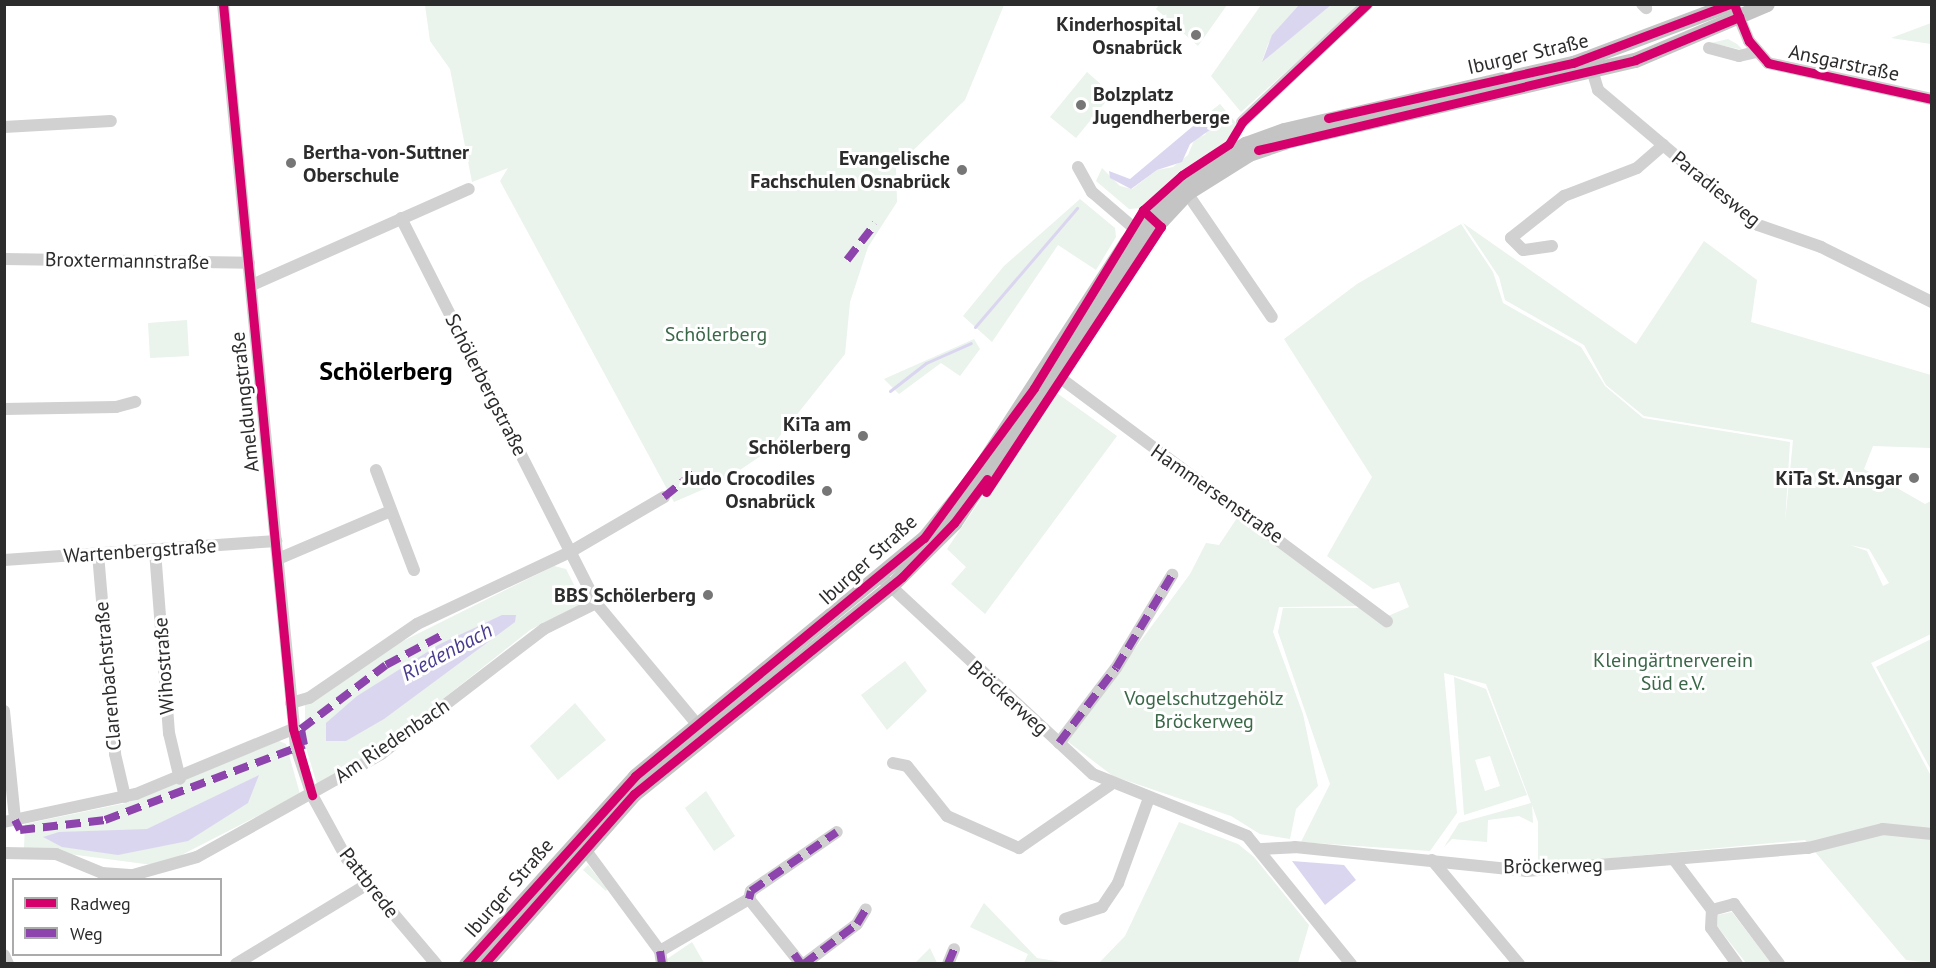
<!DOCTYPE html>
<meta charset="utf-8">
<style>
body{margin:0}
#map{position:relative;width:1936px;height:968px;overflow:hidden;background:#fff;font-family:"PT Sans",sans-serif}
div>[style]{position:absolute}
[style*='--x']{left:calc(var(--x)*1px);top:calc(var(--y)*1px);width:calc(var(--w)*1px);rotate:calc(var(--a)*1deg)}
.green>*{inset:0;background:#eaf3ec}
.water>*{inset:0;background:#dbd6f0}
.stream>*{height:3px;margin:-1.5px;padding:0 1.5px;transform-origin:1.5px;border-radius:1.5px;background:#dbd6f0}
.minor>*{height:12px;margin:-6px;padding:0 6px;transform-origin:6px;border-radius:6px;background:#d1d1d1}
.major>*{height:15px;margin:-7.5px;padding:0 7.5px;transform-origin:7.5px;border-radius:7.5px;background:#c4c4c4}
.quiet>*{height:8px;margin-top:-4px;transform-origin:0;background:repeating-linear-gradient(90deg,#8e44ad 0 15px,transparent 0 23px)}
.cycleway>*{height:9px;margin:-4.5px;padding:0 4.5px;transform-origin:4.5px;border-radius:4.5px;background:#d6006c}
.dots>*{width:16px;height:16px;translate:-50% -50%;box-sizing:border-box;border:3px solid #fff;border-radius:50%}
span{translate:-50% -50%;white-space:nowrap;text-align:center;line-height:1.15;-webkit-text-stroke:6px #fff;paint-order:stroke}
.poi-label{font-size:20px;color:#2c2c2c;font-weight:700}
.right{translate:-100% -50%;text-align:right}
.left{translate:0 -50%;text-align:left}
.street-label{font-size:20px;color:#2c2c2c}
.park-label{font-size:20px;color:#3a6748}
.water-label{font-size:21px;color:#493b8d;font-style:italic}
.district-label{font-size:26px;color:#000;font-weight:700}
.frame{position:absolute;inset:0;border:6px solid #2c2c2c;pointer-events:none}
.legend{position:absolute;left:12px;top:878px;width:210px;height:78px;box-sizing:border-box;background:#fff;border:2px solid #ababab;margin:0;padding:8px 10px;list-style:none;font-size:18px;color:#2c2c2c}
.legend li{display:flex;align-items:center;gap:12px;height:30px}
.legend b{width:30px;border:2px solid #ababab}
</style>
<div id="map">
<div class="green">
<i style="clip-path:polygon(425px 5px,425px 4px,1004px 5px,965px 100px,896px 167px,897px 202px,868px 247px,850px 302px,845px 354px,768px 451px,725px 480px,674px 502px,500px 181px,508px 168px,472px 182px,450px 69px,430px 41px)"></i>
<i style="clip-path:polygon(1159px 5px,1159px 4px,1227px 5px,1198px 46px,1156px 9px)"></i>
<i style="clip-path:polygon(1261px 5px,1299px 5px,1268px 44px,1262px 61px,1331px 5px,1360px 5px,1241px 112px,1211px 76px)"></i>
<i style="clip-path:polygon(1931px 23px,1931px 44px,1891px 38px)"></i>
<i style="clip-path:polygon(1728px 39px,1737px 44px,1743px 50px,1711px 43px)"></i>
<i style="clip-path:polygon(1087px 72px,1112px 94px,1076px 138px,1050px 117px)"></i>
<i style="clip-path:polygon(1220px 104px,1237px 124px,1228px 140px,1179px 172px,1141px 208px,1129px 209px,1096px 181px,1102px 168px,1120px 186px,1132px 189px,1157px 170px,1173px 167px,1188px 155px,1195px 138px,1205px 135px,1215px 113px,1211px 111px)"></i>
<i style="clip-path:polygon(1080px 199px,1115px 228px,1116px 237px,1096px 270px,1058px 245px,992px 342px,963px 316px,1004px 266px)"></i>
<i style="clip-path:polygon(evenodd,1463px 223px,1636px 344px,1704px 241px,1757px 280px,1751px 322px,1931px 375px,1931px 448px,1873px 446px,1864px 469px,1925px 504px,1931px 501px,1931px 634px,1871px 663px,1931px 776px,1931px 963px,1906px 960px,1805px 840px,1538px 865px,1538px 822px,1532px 805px,1533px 823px,1519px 816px,1488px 820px,1487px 842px,1452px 839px,1444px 847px,1459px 823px,1531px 803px,1486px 684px,1444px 673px,1457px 813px,1430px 851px,1301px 842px,1330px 784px,1278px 632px,1283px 608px,1369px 608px,1381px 619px,1409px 607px,1399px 582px,1373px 589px,1327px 556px,1372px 477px,1284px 339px,1357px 284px,1461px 224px,1493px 272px,1503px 303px,1581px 347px,1605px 386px,1643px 418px,1790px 442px,1785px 523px,1793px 440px,1644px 416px,1606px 385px,1584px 345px,1505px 300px,1499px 277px,1463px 223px,1850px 545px,1869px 549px,1889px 583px,1883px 586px,1867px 551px,1850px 545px)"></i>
<i style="clip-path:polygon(187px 320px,189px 356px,150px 358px,148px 323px)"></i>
<i style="clip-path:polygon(974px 339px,980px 349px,960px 376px,941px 363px,899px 394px,884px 379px)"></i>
<i style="clip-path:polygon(1054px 391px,1117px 436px,985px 614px,951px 584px,966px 567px,947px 549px)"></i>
<i style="clip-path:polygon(1241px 512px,1364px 606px,1279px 607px,1273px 632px,1303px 714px,1318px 786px,1296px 809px,1290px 839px,1260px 834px,1231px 816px,1113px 776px,1067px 741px,1190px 574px,1206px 543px,1219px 545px)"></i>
<i style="clip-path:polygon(554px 566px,566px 569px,583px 603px,530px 630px,371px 756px,317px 784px,305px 745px,305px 705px,395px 645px)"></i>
<i style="clip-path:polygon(1931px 639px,1931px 770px,1876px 667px)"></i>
<i style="clip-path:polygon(905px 661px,927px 691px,887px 730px,861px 695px)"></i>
<i style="clip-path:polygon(evenodd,1454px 677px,1486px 689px,1527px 795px,1464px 815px,1454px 677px,1490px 756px,1500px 786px,1485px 791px,1475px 760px,1490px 756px)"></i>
<i style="clip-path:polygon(575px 703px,606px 740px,558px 780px,530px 746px)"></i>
<i style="clip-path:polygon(279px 741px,286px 744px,300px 794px,160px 866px,24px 848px,25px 824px,126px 803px)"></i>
<i style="clip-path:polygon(706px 791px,735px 836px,714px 851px,685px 808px)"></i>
<i style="clip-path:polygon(1179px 822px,1238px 844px,1254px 857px,1309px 925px,1298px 963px,1099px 963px,1125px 936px)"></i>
<i style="clip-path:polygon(588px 865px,607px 889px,606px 891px,583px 870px)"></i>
<i style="clip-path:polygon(984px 903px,1037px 958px,1068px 963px,1024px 963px,1028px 954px,970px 927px)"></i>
<i style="clip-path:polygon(1732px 912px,1771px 963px,1746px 963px,1717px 926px,1718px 915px)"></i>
<i style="clip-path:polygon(692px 942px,704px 963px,669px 963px,667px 959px)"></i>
<i style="clip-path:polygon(930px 948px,937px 963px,915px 963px)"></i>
</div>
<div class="water">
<i style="clip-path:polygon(1299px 5px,1331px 5px,1262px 62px,1272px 35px)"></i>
<i style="clip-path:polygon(1211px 111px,1214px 127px,1190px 144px,1182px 162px,1157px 170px,1131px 189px,1110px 178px,1109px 171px,1130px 179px)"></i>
<i style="clip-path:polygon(502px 615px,516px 615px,515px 622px,384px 719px,346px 741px,326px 741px,326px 723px,357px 696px,440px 644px)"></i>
<i style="clip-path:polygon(259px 775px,248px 803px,188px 841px,118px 855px,62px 847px,43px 837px,59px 832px,147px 829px)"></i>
<i style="clip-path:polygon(1292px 861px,1344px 865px,1356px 880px,1325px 905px)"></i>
</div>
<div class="stream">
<i style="--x:975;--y:327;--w:157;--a:-49.4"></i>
<i style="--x:890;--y:391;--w:46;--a:-37.9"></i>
<i style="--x:926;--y:363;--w:49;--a:-24"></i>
</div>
<div class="minor">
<i style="--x:223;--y:4;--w:747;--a:84.39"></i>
<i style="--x:296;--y:747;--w:51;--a:71.6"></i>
<i style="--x:312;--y:795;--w:73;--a:61.3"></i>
<i style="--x:347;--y:859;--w:138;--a:49.7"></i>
<i style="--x:1642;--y:4;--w:6;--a:45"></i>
<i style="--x:1735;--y:8;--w:36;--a:67"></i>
<i style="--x:1749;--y:41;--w:29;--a:49"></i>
<i style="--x:1768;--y:63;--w:168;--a:12.4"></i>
<i style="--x:1709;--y:48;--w:31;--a:15"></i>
<i style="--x:1739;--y:56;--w:17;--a:-13"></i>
<i style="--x:1592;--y:70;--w:21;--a:73"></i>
<i style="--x:1598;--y:90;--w:209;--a:40.2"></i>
<i style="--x:1758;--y:225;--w:67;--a:19.2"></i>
<i style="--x:1821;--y:247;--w:124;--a:26.4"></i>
<i style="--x:1242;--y:122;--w:172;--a:-43.3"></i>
<i style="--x:4;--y:127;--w:107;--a:-3.2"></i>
<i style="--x:1078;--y:167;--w:29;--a:61"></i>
<i style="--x:1092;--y:192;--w:66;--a:40.7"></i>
<i style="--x:1187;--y:193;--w:150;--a:55.6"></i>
<i style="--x:401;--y:218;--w:432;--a:63.1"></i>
<i style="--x:596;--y:603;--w:165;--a:50.2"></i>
<i style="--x:1552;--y:246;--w:29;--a:172"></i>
<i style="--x:1523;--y:250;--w:17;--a:-135"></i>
<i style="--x:1511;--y:238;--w:68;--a:-38.4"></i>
<i style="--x:1564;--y:196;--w:78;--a:-21"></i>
<i style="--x:1637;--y:168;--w:35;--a:-41"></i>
<i style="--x:4;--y:259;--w:245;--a:0.9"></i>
<i style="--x:252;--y:285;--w:237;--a:-23.9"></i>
<i style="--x:1047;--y:368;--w:424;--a:36.7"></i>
<i style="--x:4;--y:409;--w:112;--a:-1"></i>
<i style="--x:116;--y:407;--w:20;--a:-15"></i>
<i style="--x:376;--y:470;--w:107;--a:69.2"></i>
<i style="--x:155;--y:551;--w:183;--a:85.6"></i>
<i style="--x:169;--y:733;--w:47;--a:76.6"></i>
<i style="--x:98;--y:554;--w:201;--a:85.1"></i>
<i style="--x:115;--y:754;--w:44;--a:76.9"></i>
<i style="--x:278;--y:559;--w:120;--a:-23.1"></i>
<i style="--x:4;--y:560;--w:273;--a:-4"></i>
<i style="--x:884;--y:580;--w:285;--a:42.9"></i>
<i style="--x:1093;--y:774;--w:166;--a:21.9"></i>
<i style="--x:1247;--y:836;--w:165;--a:50.9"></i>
<i style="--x:291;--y:703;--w:19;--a:-16"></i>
<i style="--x:309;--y:698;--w:131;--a:-34.4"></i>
<i style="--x:417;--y:624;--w:169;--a:-25.2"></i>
<i style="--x:570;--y:552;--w:109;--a:-30.3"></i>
<i style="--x:4;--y:711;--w:110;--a:84.2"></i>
<i style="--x:1059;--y:743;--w:94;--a:-52.8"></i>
<i style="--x:1116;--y:668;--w:109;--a:-58.9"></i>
<i style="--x:893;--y:763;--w:14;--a:12"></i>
<i style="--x:907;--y:766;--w:64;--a:51.3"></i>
<i style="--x:947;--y:816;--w:79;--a:24"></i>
<i style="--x:1019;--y:848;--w:111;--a:-34.7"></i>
<i style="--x:4;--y:822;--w:135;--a:-12"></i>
<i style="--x:136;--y:794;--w:170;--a:-22.5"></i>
<i style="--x:584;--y:848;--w:128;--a:53.6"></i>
<i style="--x:1262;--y:849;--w:33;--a:-3"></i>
<i style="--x:1295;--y:847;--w:232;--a:5.9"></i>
<i style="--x:1526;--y:871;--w:283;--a:-4.7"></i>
<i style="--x:1808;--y:848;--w:77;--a:-14.2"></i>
<i style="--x:1883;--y:829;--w:49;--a:5.8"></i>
<i style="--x:4;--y:853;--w:52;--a:1.1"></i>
<i style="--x:56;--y:854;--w:50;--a:22.4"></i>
<i style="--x:102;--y:873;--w:31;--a:4"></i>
<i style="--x:133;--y:875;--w:66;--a:-15.7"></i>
<i style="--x:197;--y:857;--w:211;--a:-29.2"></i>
<i style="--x:381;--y:754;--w:205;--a:-37.5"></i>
<i style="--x:544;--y:629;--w:58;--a:-26.6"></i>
<i style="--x:1432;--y:860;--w:136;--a:50.1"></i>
<i style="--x:1675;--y:861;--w:61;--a:52.9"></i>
<i style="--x:749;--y:899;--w:8;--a:-76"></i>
<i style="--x:751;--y:891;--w:104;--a:-34.5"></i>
<i style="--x:1065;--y:919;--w:39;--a:-18"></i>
<i style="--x:1102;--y:907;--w:29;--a:-56"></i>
<i style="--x:1118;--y:883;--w:90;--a:-70"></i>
<i style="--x:660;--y:951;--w:103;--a:-30.3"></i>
<i style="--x:749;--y:899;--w:83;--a:51.3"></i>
<i style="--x:660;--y:951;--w:13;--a:81"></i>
<i style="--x:4;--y:955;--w:10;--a:66"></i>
<i style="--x:236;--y:964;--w:152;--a:-31.3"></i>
<i style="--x:804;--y:964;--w:66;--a:-37"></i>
<i style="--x:857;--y:924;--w:17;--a:-59"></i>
<i style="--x:948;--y:964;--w:16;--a:-68"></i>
<i style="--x:1737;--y:964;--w:44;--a:-125.8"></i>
<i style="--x:1711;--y:928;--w:18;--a:-87"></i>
<i style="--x:1712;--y:910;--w:23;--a:-15"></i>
<i style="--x:1734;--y:904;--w:75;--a:53.1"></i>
</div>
<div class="major">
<i style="--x:466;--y:964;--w:253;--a:-48"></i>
<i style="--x:635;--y:776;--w:374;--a:-39.5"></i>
<i style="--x:924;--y:538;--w:81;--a:-51"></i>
<i style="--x:975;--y:475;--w:279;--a:-57"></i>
<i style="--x:1127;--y:241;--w:79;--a:-47.6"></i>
<i style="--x:1180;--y:183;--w:76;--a:-31"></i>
<i style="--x:1245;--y:144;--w:41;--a:-19.7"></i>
<i style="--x:1284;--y:130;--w:297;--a:-13.1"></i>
<i style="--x:1573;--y:63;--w:168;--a:-20.6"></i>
<i style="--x:484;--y:964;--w:227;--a:-48.6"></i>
<i style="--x:634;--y:794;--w:329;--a:-39"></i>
<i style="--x:890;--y:587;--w:91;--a:-45"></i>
<i style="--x:954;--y:523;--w:330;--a:-56.5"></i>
<i style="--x:1136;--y:248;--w:75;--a:-47.2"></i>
<i style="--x:1187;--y:193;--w:73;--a:-32.2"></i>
<i style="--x:1249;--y:154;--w:39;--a:-19"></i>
<i style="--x:1286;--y:141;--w:358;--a:-13.1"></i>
<i style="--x:1635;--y:60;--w:143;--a:-23"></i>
</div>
<div class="quiet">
<i style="--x:847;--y:260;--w:46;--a:-52.1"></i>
<i style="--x:664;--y:497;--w:38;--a:-39"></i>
<i style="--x:1059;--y:743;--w:94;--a:-52.8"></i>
<i style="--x:1116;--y:668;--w:109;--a:-58.9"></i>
<i style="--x:15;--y:820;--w:11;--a:63"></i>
<i style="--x:20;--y:830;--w:86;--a:-6.7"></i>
<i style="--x:105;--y:820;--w:213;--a:-20.7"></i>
<i style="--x:304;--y:745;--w:16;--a:-101"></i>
<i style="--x:301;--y:729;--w:106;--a:-37"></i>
<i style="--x:386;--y:665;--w:66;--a:-28.1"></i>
<i style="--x:749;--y:899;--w:8;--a:-76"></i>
<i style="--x:751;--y:891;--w:104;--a:-34.5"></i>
<i style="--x:660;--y:951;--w:13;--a:81"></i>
<i style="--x:794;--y:954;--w:12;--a:55"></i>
<i style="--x:804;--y:964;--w:66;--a:-37"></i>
<i style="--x:857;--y:924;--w:17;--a:-59"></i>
<i style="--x:948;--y:964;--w:16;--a:-68"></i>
</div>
<div class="cycleway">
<i style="--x:223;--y:4;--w:728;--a:84.49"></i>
<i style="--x:293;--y:729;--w:69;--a:73.9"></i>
<i style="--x:1735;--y:7;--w:37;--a:68"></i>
<i style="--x:1749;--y:41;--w:29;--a:49"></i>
<i style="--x:1768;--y:63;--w:168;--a:12.4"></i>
<i style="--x:1328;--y:118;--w:251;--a:-12.7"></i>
<i style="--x:1573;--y:63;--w:168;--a:-20.6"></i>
<i style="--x:1258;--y:150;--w:388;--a:-13.4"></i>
<i style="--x:1635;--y:60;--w:113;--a:-22.5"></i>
<i style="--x:986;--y:492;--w:318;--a:-56.6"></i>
<i style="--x:1161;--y:227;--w:25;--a:-137"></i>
<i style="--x:466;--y:964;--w:253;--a:-48"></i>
<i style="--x:635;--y:776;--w:374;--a:-39.5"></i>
<i style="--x:924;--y:538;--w:186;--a:-53.7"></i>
<i style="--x:1034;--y:388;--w:209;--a:-58.5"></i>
<i style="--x:1143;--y:210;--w:52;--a:-41.9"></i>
<i style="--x:1182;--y:175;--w:56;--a:-33.4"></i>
<i style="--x:1229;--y:144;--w:26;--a:-59"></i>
<i style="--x:1242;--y:122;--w:172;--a:-43.3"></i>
<i style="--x:484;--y:964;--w:227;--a:-48.6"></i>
<i style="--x:634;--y:794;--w:345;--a:-39"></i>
<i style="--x:902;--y:577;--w:75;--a:-46.1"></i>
<i style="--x:954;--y:523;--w:55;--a:-53.1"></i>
</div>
<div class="dots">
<i style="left:1196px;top:35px;background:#767676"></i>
<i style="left:1081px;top:105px;background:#767676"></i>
<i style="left:291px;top:163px;background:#767676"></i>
<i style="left:962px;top:170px;background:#767676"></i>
<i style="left:863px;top:436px;background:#767676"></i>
<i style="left:1914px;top:478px;background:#767676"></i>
<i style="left:827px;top:491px;background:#767676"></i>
<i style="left:708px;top:595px;background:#767676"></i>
</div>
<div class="poi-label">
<span class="right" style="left:1182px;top:36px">Kinderhospital<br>Osnabrück</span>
<span class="left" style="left:1093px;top:106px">Bolzplatz<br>Jugendherberge</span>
<span class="left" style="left:303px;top:164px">Bertha-von-Suttner<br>Oberschule</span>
<span class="right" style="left:950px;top:170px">Evangelische<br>Fachschulen Osnabrück</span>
<span class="right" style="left:851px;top:436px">KiTa am<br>Schölerberg</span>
<span class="right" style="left:1902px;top:478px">KiTa St. Ansgar</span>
<span class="right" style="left:815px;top:490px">Judo Crocodiles<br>Osnabrück</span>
<span class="right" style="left:696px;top:595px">BBS Schölerberg</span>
</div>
<div class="street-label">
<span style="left:1528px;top:54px;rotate:-13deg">Iburger Straße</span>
<span style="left:1844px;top:63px;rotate:12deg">Ansgarstraße</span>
<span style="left:1716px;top:189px;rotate:39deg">Paradiesweg</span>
<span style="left:127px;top:261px;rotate:1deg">Broxtermannstraße</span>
<span style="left:486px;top:385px;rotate:63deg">Schölerbergstraße</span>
<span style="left:245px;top:402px;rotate:-96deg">Ameldungstraße</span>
<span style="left:1217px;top:494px;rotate:35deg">Hammersenstraße</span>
<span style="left:140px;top:551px;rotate:-4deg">Wartenbergstraße</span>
<span style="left:868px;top:560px;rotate:-42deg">Iburger Straße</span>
<span style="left:164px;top:666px;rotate:-94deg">Wihostraße</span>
<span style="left:108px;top:676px;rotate:-95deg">Clarenbachstraße</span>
<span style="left:1008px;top:698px;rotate:42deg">Bröckerweg</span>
<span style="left:392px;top:741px;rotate:-34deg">Am Riedenbach</span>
<span style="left:1553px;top:866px;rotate:-1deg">Bröckerweg</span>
<span style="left:369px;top:883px;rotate:52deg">Pattbrede</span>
<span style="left:509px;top:888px;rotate:-49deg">Iburger Straße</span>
</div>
<div class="park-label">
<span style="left:716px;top:334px">Schölerberg</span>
<span style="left:1673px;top:672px">Kleingärtnerverein<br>Süd e.V.</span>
<span style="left:1204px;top:710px">Vogelschutzgehölz<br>Bröckerweg</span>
</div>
<div class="water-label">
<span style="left:447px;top:652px;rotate:-28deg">Riedenbach</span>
</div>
<div class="district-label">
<span style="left:386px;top:371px">Schölerberg</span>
</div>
<div class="frame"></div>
<ul class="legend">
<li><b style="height:8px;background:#d6006c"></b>Radweg</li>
<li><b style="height:8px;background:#8e44ad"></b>Weg</li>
</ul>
</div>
